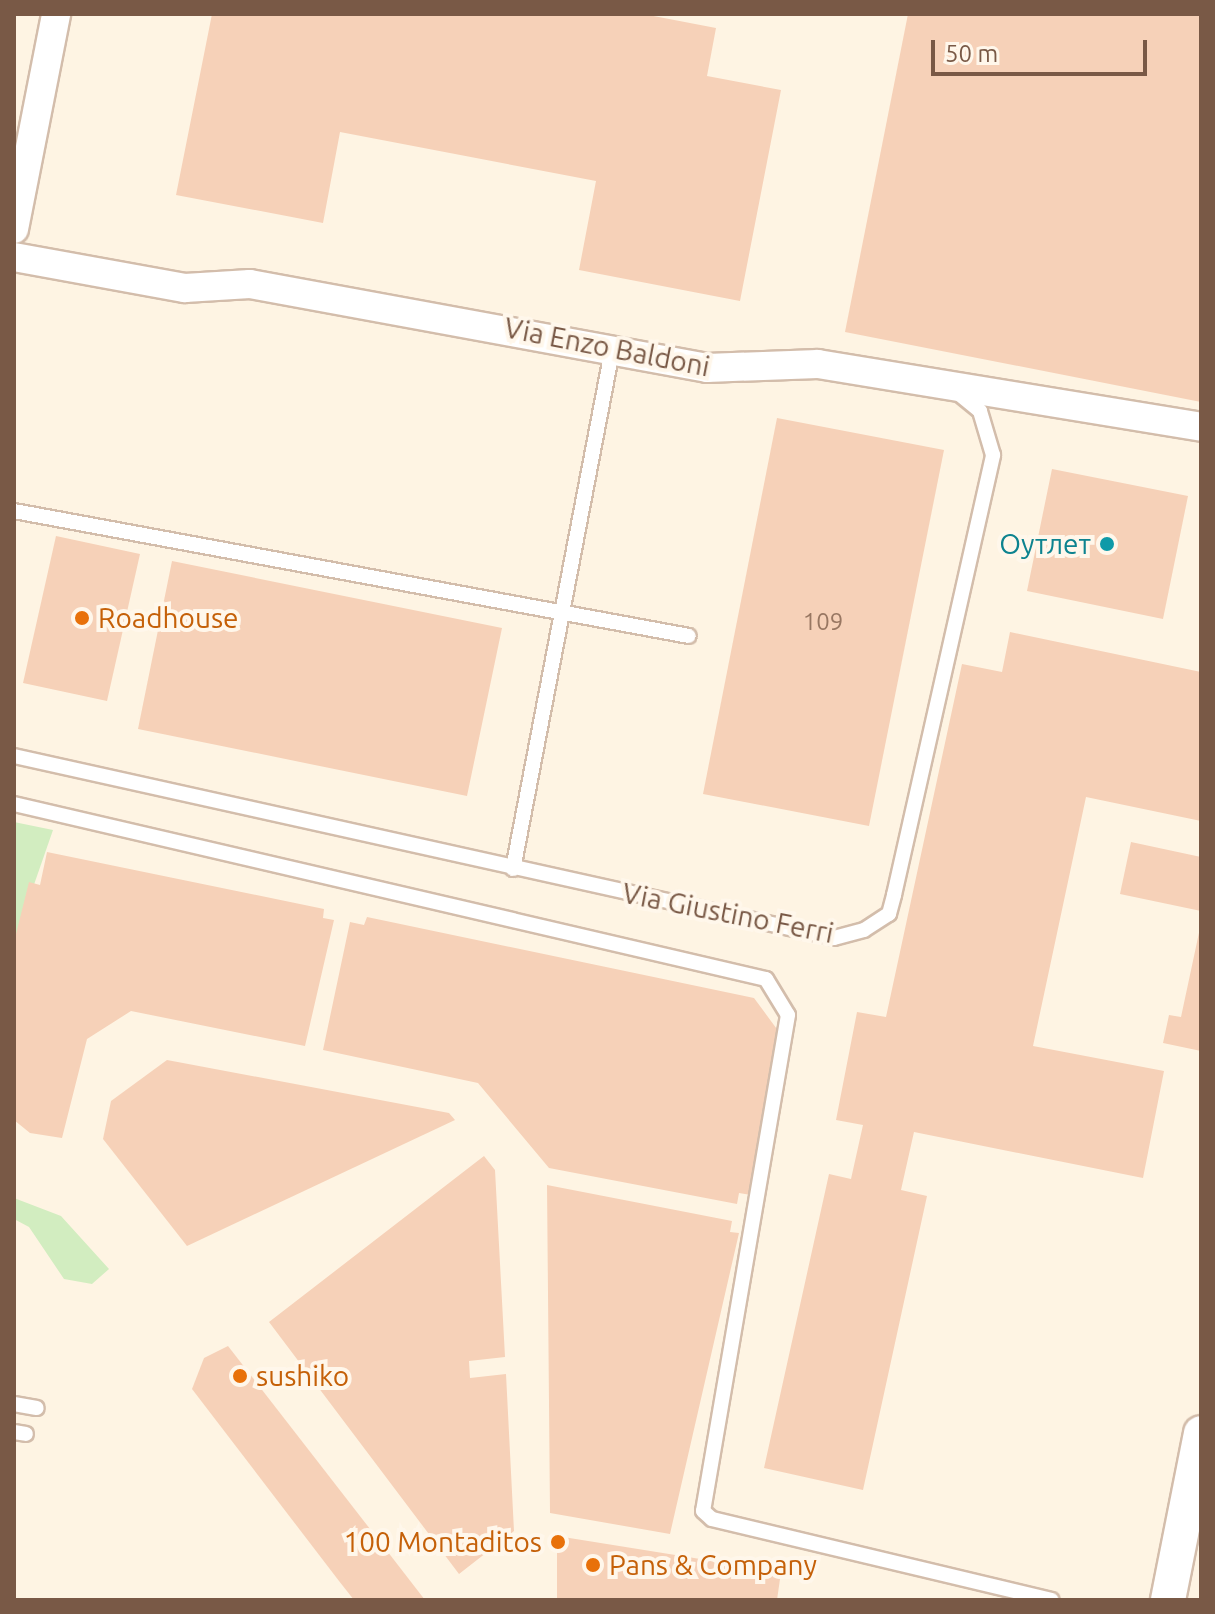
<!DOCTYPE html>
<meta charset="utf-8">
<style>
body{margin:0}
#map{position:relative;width:1215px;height:1614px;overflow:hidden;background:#fef4e3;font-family:Ubuntu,sans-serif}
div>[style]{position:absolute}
.green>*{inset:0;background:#d2edc0}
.building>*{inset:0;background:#f6d1b8}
.roads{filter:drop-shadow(2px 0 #d3bdab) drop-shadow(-2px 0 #d3bdab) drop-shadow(0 2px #d3bdab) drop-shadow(0 -2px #d3bdab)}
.service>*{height:14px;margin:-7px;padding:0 7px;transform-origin:7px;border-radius:7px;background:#fff}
.minor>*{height:28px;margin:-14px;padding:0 14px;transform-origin:14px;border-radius:14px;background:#fff}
.tertiary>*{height:34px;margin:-17px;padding:0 17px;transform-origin:17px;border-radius:17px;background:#fff}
.dots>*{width:22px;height:22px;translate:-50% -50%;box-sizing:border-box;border:4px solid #fff7eb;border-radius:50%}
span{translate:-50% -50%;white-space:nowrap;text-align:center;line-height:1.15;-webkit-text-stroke:8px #fff7eb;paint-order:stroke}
.number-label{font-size:24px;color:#987762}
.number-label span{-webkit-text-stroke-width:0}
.street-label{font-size:28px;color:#795946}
.culture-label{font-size:28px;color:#0d838f}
.right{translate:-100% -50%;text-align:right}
.food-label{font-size:28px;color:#c56008}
.left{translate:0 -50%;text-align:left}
.frame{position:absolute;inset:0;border:16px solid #795946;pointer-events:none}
.scale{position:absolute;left:931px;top:40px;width:216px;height:36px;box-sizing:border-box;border:4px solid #795946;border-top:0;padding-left:10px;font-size:24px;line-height:28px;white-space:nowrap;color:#795946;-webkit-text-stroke:6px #fff7eb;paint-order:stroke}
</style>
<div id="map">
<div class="green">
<i style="clip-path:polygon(14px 822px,53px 830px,14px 942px)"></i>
<i style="clip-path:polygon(14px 1198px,61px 1216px,109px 1269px,92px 1284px,64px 1279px,29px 1227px,14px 1219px)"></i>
</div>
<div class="building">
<i style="clip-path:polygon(212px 14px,643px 14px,716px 28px,707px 76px,781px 90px,740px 301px,579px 270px,596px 181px,340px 132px,323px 223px,176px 195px)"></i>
<i style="clip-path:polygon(908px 14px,1201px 14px,1201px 402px,845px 332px)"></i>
<i style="clip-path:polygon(777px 418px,944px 450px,869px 826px,703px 794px)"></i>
<i style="clip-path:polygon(1052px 469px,1188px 496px,1163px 619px,1027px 591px)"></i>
<i style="clip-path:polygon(56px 536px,140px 554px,107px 701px,23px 683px)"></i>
<i style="clip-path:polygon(172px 561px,502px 628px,467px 796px,138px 729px)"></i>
<i style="clip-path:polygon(1010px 632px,1201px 672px,1201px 821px,1086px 797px,1033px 1046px,1164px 1071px,1143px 1178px,914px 1132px,901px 1190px,927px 1196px,863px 1490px,764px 1468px,829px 1174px,851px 1179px,863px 1125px,836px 1120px,857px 1012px,886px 1017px,962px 664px,1002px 672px)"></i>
<i style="clip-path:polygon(1131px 842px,1201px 857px,1201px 911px,1120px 894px)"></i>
<i style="clip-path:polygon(47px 852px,324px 909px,323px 918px,334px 920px,305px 1046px,131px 1011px,87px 1039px,62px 1138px,30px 1133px,14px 1120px,14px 942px,29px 882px,40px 885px)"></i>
<i style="clip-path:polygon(367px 917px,754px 998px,782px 1036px,751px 1195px,739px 1193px,737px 1204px,549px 1168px,478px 1083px,323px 1050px,350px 922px,364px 925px)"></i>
<i style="clip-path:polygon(1200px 928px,1201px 928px,1201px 1051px,1163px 1043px,1169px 1015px,1181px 1017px)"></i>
<i style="clip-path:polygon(167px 1060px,449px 1113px,455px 1120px,187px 1246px,103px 1139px,111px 1101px)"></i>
<i style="clip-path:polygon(484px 1156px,495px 1170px,505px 1357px,469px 1361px,470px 1378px,506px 1374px,514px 1531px,459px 1574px,269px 1322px)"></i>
<i style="clip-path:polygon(547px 1185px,732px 1221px,730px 1232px,739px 1233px,670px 1534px,550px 1513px)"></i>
<i style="clip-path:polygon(228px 1346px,384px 1547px,425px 1600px,354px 1600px,339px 1581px,192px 1389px,204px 1358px)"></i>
<i style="clip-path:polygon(557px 1536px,781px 1572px,777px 1600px,557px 1600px)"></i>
</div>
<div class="roads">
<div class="service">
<i style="left:14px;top:511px;width:686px;rotate:10.49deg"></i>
<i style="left:14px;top:756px;width:840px;rotate:12.51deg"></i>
<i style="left:834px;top:938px;width:31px;rotate:-15deg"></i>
<i style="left:864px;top:930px;width:30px;rotate:-33deg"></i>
<i style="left:889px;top:914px;width:20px;rotate:-75deg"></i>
<i style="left:894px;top:895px;width:451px;rotate:-77.3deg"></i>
<i style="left:993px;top:455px;width:46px;rotate:-106.5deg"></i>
<i style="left:980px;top:411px;width:28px;rotate:-141deg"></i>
<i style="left:14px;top:804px;width:772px;rotate:13.1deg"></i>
<i style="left:766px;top:979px;width:42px;rotate:58.6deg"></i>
<i style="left:788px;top:1015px;width:503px;rotate:99.72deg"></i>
<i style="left:703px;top:1511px;width:12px;rotate:42deg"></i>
<i style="left:712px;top:1519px;width:349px;rotate:13.4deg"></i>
<i style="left:513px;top:869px;width:527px;rotate:-79.18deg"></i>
<i style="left:14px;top:1404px;width:23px;rotate:10deg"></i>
<i style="left:14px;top:1432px;width:12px;rotate:9deg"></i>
</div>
<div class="minor">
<i style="left:14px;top:229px;width:219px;rotate:-78.9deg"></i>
<i style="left:14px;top:257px;width:174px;rotate:10.3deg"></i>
<i style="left:185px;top:288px;width:65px;rotate:-3.5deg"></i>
<i style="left:250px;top:284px;width:465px;rotate:10.4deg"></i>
<i style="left:707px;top:368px;width:111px;rotate:-2.1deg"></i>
<i style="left:818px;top:364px;width:388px;rotate:9.3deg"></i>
</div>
<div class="tertiary">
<i style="left:1168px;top:1600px;width:170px;rotate:-78.8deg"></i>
</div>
</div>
<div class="dots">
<i style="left:1107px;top:544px;background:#0f9aa8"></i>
<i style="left:82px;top:618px;background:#e8710a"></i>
<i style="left:240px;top:1376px;background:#e8710a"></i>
<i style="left:558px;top:1542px;background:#e8710a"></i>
<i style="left:593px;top:1565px;background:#e8710a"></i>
</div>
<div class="number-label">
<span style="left:823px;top:622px">109</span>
</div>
<div class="street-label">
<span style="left:607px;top:347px;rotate:11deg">Via Enzo Baldoni</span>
<span style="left:728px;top:913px;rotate:11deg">Via Giustino Ferri</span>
</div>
<div class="culture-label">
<span class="right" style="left:1091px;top:544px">Оутлет</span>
</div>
<div class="food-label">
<span class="left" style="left:98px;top:618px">Roadhouse</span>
<span class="left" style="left:256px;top:1376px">sushiko</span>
<span class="right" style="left:542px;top:1542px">100 Montaditos</span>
<span class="left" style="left:609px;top:1565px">Pans &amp; Company</span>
</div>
<div class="frame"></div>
<div class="scale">50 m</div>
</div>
